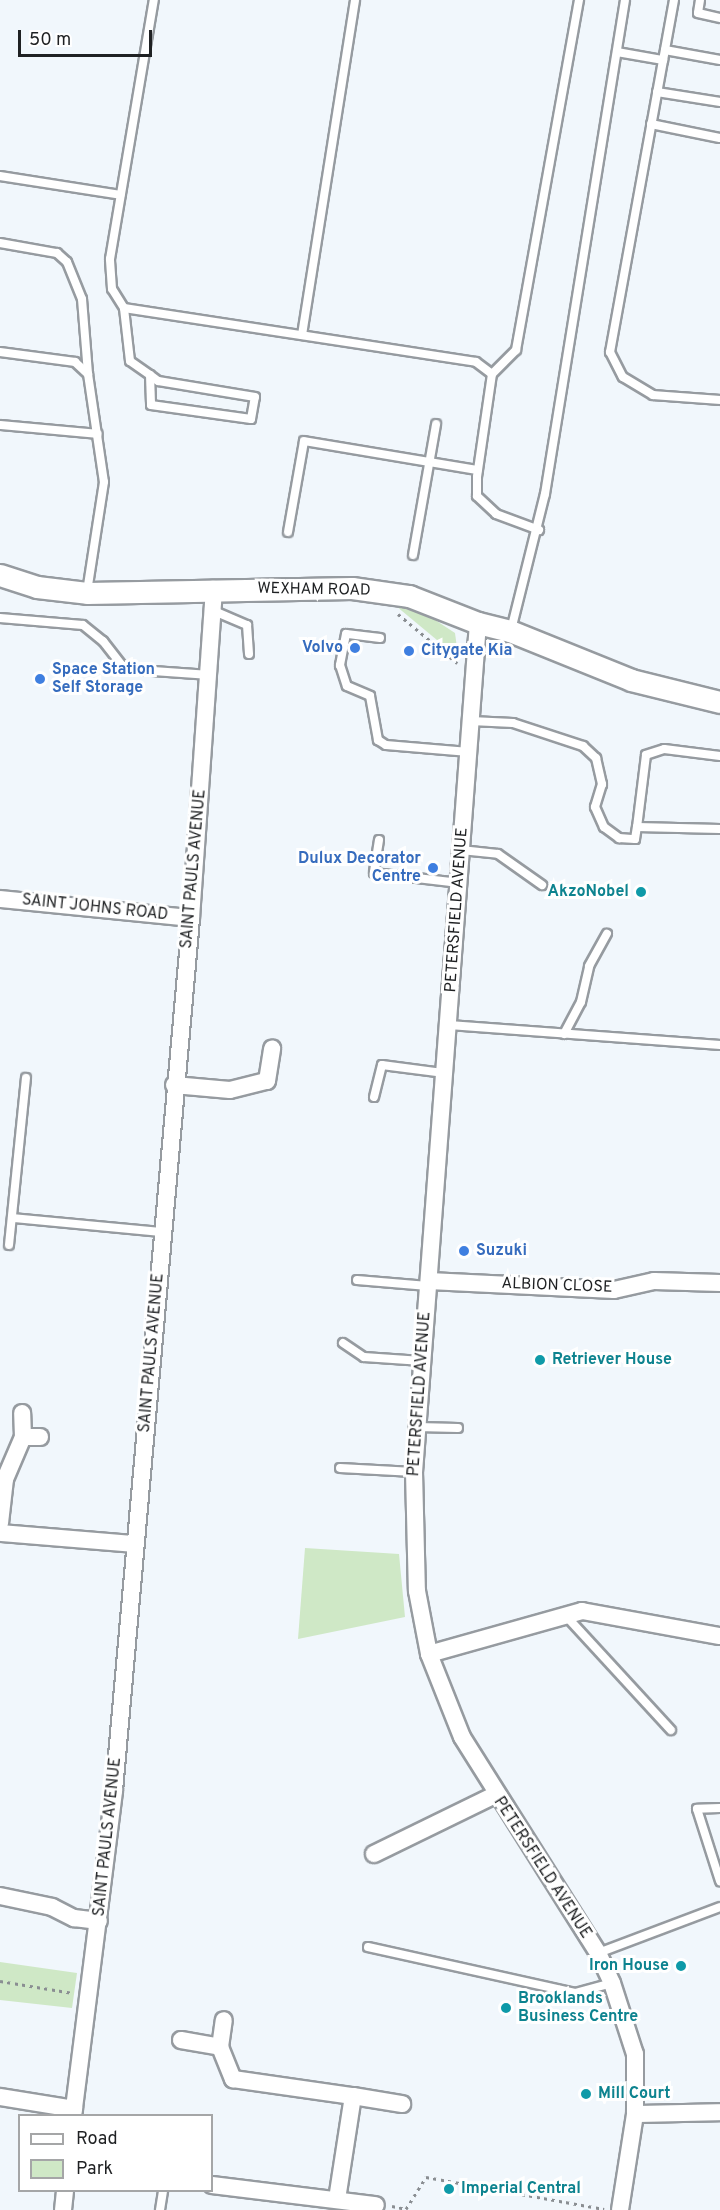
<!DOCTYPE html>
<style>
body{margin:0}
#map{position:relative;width:720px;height:2210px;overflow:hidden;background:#f1f7fc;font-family:Overpass,sans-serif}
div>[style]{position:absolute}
.green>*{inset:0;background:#cfe8c6}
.path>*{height:3px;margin-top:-1.5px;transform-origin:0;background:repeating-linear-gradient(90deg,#8a8e92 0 3px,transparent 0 7.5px)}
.roads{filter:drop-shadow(2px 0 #969ba0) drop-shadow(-2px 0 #969ba0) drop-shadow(0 2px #969ba0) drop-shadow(0 -2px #969ba0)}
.service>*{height:8px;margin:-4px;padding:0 4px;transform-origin:4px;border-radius:4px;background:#fff}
.minor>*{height:16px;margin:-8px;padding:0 8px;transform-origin:8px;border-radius:8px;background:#fff}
.tertiary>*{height:21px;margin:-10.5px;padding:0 10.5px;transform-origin:10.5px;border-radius:10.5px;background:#fff}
.dots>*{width:16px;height:16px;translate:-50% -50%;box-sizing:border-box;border:3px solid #fff;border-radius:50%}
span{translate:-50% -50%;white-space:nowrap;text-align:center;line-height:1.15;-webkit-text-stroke:6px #fff;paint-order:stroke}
.street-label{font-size:16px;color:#1f2123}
.shop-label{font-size:16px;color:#366cbe;font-weight:700}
.right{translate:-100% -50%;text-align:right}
.left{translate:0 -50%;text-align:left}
.culture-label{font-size:16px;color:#0d838f;font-weight:700}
.legend{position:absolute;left:18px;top:2114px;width:195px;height:78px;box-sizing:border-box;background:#fff;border:2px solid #a5a6a7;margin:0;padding:8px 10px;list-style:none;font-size:18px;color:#1f2123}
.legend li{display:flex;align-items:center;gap:12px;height:30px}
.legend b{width:30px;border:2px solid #a5a6a7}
.scale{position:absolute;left:18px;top:30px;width:134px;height:27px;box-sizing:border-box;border:3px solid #1f2123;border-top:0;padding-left:8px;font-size:18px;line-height:21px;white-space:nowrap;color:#1f2123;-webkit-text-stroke:4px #fff;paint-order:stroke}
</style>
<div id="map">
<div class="green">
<i style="clip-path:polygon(396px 606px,429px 616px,455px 633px,457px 648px,449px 650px)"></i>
<i style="clip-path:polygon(305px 1548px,399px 1554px,405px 1617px,298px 1639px)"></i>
<i style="clip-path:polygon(0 1962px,77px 1973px,72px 2008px,0 2000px)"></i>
</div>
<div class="path">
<i style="left:398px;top:614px;width:77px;rotate:39.7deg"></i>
<i style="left:0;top:1981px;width:74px;rotate:9.3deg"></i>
<i style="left:392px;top:2206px;width:14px;rotate:12deg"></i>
<i style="left:406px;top:2209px;width:38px;rotate:-58deg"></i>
<i style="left:426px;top:2177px;width:181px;rotate:10.2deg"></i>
</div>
<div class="roads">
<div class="service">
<i style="left:674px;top:0;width:358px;rotate:100.3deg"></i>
<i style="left:610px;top:352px;width:28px;rotate:63deg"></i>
<i style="left:623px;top:377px;width:35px;rotate:31deg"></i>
<i style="left:653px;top:395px;width:67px;rotate:4.3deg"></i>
<i style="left:700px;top:0;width:13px;rotate:99deg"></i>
<i style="left:698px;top:13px;width:23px;rotate:13deg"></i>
<i style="left:665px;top:50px;width:56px;rotate:10.3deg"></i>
<i style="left:617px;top:52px;width:47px;rotate:9.9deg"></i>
<i style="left:657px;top:92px;width:64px;rotate:9deg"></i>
<i style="left:651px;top:124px;width:70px;rotate:11.5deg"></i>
<i style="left:0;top:176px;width:122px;rotate:8.9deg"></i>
<i style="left:0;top:243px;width:58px;rotate:10deg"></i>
<i style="left:57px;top:253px;width:13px;rotate:42deg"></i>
<i style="left:67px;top:262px;width:40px;rotate:68deg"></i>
<i style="left:82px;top:299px;width:75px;rotate:85.4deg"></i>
<i style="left:124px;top:308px;width:22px;rotate:-122deg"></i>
<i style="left:112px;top:289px;width:30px;rotate:-94deg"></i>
<i style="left:110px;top:259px;width:263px;rotate:-80.4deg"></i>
<i style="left:302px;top:335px;width:339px;rotate:-81deg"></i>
<i style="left:0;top:352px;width:76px;rotate:7.6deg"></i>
<i style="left:75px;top:362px;width:18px;rotate:43deg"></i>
<i style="left:88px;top:374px;width:109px;rotate:81.6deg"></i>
<i style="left:104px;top:482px;width:111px;rotate:98.8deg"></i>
<i style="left:492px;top:374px;width:34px;rotate:-45deg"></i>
<i style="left:516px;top:350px;width:356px;rotate:-79.8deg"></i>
<i style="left:150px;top:375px;width:30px;rotate:88deg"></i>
<i style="left:151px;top:405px;width:101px;rotate:8deg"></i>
<i style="left:251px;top:419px;width:22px;rotate:-80deg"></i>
<i style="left:255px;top:397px;width:98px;rotate:-170.6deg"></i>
<i style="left:158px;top:381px;width:10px;rotate:-143deg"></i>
<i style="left:150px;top:375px;width:24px;rotate:-145deg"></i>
<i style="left:130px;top:361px;width:53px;rotate:-96.5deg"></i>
<i style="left:124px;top:308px;width:356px;rotate:8.7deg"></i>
<i style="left:476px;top:362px;width:20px;rotate:37deg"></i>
<i style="left:492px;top:374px;width:104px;rotate:98.3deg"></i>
<i style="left:477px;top:477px;width:19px;rotate:90deg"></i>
<i style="left:477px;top:496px;width:26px;rotate:43deg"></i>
<i style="left:496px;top:514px;width:46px;rotate:20.4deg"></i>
<i style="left:0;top:425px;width:98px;rotate:5.2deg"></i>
<i style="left:288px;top:532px;width:92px;rotate:-80deg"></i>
<i style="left:304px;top:441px;width:176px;rotate:9.5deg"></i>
<i style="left:413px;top:555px;width:133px;rotate:-80deg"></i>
<i style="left:214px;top:611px;width:36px;rotate:23deg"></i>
<i style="left:247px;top:625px;width:29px;rotate:86deg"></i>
<i style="left:0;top:618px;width:83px;rotate:4.8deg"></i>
<i style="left:83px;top:625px;width:26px;rotate:39deg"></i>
<i style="left:103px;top:641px;width:36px;rotate:52deg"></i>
<i style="left:125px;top:669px;width:85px;rotate:4deg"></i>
<i style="left:511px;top:630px;width:140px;rotate:-76deg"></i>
<i style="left:545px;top:494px;width:500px;rotate:-80.8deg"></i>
<i style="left:380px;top:638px;width:34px;rotate:-173deg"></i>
<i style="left:346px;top:634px;width:32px;rotate:101deg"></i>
<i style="left:340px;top:665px;width:22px;rotate:72deg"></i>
<i style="left:347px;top:686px;width:25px;rotate:23deg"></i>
<i style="left:370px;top:696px;width:45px;rotate:79.7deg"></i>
<i style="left:378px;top:740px;width:9px;rotate:32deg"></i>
<i style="left:386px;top:745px;width:83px;rotate:4.8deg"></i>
<i style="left:471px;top:721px;width:42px;rotate:2.7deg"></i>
<i style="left:513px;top:723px;width:74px;rotate:18.2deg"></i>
<i style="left:583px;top:746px;width:18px;rotate:43deg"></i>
<i style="left:596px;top:758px;width:27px;rotate:77deg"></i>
<i style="left:602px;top:784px;width:24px;rotate:107deg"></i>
<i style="left:595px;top:807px;width:22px;rotate:66deg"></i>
<i style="left:604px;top:827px;width:19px;rotate:36deg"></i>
<i style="left:619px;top:838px;width:16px;rotate:4deg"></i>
<i style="left:635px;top:839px;width:12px;rotate:-81deg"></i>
<i style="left:720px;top:756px;width:56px;rotate:-172.9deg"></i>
<i style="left:664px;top:749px;width:19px;rotate:162deg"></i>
<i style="left:646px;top:755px;width:73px;rotate:97.1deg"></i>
<i style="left:637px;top:827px;width:83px;rotate:1.4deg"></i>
<i style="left:379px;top:840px;width:33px;rotate:99deg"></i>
<i style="left:374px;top:873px;width:86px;rotate:6.7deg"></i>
<i style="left:461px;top:850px;width:37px;rotate:6deg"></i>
<i style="left:498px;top:854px;width:54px;rotate:35.2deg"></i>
<i style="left:449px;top:1025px;width:272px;rotate:4.2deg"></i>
<i style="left:564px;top:1034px;width:36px;rotate:-62deg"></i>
<i style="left:581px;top:1002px;width:37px;rotate:-77deg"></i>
<i style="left:589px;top:966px;width:37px;rotate:-61deg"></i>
<i style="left:374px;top:1097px;width:33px;rotate:-76deg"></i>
<i style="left:382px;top:1065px;width:63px;rotate:7.4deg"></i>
<i style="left:13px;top:1218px;width:150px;rotate:5.4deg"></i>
<i style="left:9px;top:1245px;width:168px;rotate:-84.2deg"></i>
<i style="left:357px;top:1280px;width:71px;rotate:4.8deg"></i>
<i style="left:343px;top:1343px;width:25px;rotate:34deg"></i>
<i style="left:364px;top:1357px;width:58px;rotate:3.9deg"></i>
<i style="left:417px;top:1427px;width:41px;rotate:1.4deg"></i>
<i style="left:340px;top:1468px;width:74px;rotate:3.1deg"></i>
<i style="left:566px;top:1616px;width:155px;rotate:47.4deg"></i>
<i style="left:720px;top:1808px;width:23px;rotate:178deg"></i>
<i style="left:697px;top:1809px;width:76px;rotate:72.3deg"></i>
<i style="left:368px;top:1947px;width:212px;rotate:12.5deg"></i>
<i style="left:575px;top:1993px;width:38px;rotate:-15deg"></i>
<i style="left:598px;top:1953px;width:130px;rotate:-20.7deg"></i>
<i style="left:160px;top:2210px;width:20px;rotate:-81deg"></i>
</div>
<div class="minor">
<i style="left:478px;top:623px;width:851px;rotate:94.31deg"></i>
<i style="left:414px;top:1472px;width:119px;rotate:88.6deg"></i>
<i style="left:417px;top:1591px;width:64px;rotate:79.2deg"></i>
<i style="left:429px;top:1654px;width:89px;rotate:68.3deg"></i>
<i style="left:462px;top:1737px;width:255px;rotate:57.8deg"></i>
<i style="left:598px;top:1953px;width:33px;rotate:65deg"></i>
<i style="left:612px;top:1983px;width:75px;rotate:72.1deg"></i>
<i style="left:635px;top:2054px;width:60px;rotate:90deg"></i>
<i style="left:0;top:899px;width:192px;rotate:5.7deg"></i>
<i style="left:174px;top:1085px;width:56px;rotate:5.1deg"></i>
<i style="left:230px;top:1090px;width:38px;rotate:-14deg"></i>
<i style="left:267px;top:1081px;width:33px;rotate:-81deg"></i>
<i style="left:429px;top:1281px;width:185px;rotate:2.8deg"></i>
<i style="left:614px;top:1290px;width:41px;rotate:-12.7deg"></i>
<i style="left:654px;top:1281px;width:66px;rotate:1.7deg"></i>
<i style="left:23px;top:1437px;width:17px"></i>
<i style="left:0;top:1523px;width:44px;rotate:-83.5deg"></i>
<i style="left:5px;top:1479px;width:46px;rotate:-66.8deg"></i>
<i style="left:23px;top:1437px;width:24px;rotate:-92deg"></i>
<i style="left:0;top:1533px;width:134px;rotate:4.7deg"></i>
<i style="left:429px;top:1654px;width:159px;rotate:-15.7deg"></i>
<i style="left:582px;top:1611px;width:140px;rotate:10.3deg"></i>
<i style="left:374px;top:1854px;width:135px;rotate:-26deg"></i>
<i style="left:0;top:1896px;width:53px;rotate:11.9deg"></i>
<i style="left:52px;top:1907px;width:25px;rotate:27deg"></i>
<i style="left:74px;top:1918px;width:25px;rotate:7deg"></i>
<i style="left:181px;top:2040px;width:40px;rotate:10deg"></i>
<i style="left:220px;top:2047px;width:35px;rotate:68deg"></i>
<i style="left:233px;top:2079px;width:121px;rotate:8.1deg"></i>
<i style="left:353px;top:2096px;width:104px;rotate:98.8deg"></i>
<i style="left:220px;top:2047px;width:27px;rotate:-82deg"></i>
<i style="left:353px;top:2096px;width:50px;rotate:9.3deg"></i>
<i style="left:0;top:2097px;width:75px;rotate:9.2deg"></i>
<i style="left:73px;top:2116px;width:329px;rotate:-82.8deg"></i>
<i style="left:114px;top:1790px;width:875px;rotate:-84.95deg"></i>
<i style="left:191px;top:918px;width:330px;rotate:-86deg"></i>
<i style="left:212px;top:2185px;width:165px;rotate:7deg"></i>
<i style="left:63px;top:2210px;width:20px;rotate:-84deg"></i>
<i style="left:620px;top:2210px;width:97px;rotate:-81.1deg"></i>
<i style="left:635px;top:2114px;width:85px;rotate:-1.3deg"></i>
</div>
<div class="tertiary">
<i style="left:0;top:575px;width:39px;rotate:18deg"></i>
<i style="left:37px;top:587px;width:50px;rotate:6.8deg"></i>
<i style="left:87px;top:593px;width:265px;rotate:-1.1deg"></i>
<i style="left:352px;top:588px;width:58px;rotate:8deg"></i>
<i style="left:409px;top:596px;width:74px;rotate:21.4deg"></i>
<i style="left:478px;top:623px;width:33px;rotate:14deg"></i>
<i style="left:510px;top:631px;width:131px;rotate:22deg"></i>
<i style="left:631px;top:680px;width:92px;rotate:13.9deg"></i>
</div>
</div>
<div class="dots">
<i style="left:355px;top:648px;background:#3f7fe0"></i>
<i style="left:409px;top:651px;background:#3f7fe0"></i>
<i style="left:40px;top:679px;background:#3f7fe0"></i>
<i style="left:433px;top:868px;background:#3f7fe0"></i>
<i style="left:641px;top:892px;background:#0f9aa8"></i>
<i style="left:464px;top:1251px;background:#3f7fe0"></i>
<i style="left:540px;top:1360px;background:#0f9aa8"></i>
<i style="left:681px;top:1966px;background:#0f9aa8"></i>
<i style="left:506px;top:2008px;background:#0f9aa8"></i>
<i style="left:586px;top:2094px;background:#0f9aa8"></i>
<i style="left:449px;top:2189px;background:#0f9aa8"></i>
</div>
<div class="street-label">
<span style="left:314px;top:590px;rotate:1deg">WEXHAM ROAD</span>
<span style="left:194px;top:869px;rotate:-85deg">SAINT PAULS AVENUE</span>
<span style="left:95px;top:908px;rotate:6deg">SAINT JOHNS ROAD</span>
<span style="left:457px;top:910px;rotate:-86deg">PETERSFIELD AVENUE</span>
<span style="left:557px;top:1286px;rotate:2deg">ALBION CLOSE</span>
<span style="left:152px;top:1353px;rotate:-85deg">SAINT PAULS AVENUE</span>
<span style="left:420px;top:1394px;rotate:-86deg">PETERSFIELD AVENUE</span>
<span style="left:108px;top:1837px;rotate:-84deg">SAINT PAULS AVENUE</span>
<span style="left:542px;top:1868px;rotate:57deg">PETERSFIELD AVENUE</span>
</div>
<div class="shop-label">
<span class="right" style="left:343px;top:648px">Volvo</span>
<span class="left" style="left:421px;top:651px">Citygate Kia</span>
<span class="left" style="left:52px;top:679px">Space Station<br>Self Storage</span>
<span class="right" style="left:421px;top:868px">Dulux Decorator<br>Centre</span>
<span class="left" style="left:476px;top:1251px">Suzuki</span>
</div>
<div class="culture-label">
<span class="right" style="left:629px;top:892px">AkzoNobel</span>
<span class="left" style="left:552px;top:1360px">Retriever House</span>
<span class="right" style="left:669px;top:1966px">Iron House</span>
<span class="left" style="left:518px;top:2008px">Brooklands<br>Business Centre</span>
<span class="left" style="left:598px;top:2094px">Mill Court</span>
<span class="left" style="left:461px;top:2189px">Imperial Central</span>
</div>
<ul class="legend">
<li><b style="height:8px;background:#fff"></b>Road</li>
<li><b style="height:16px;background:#cfe8c6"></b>Park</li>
</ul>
<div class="scale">50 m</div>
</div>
